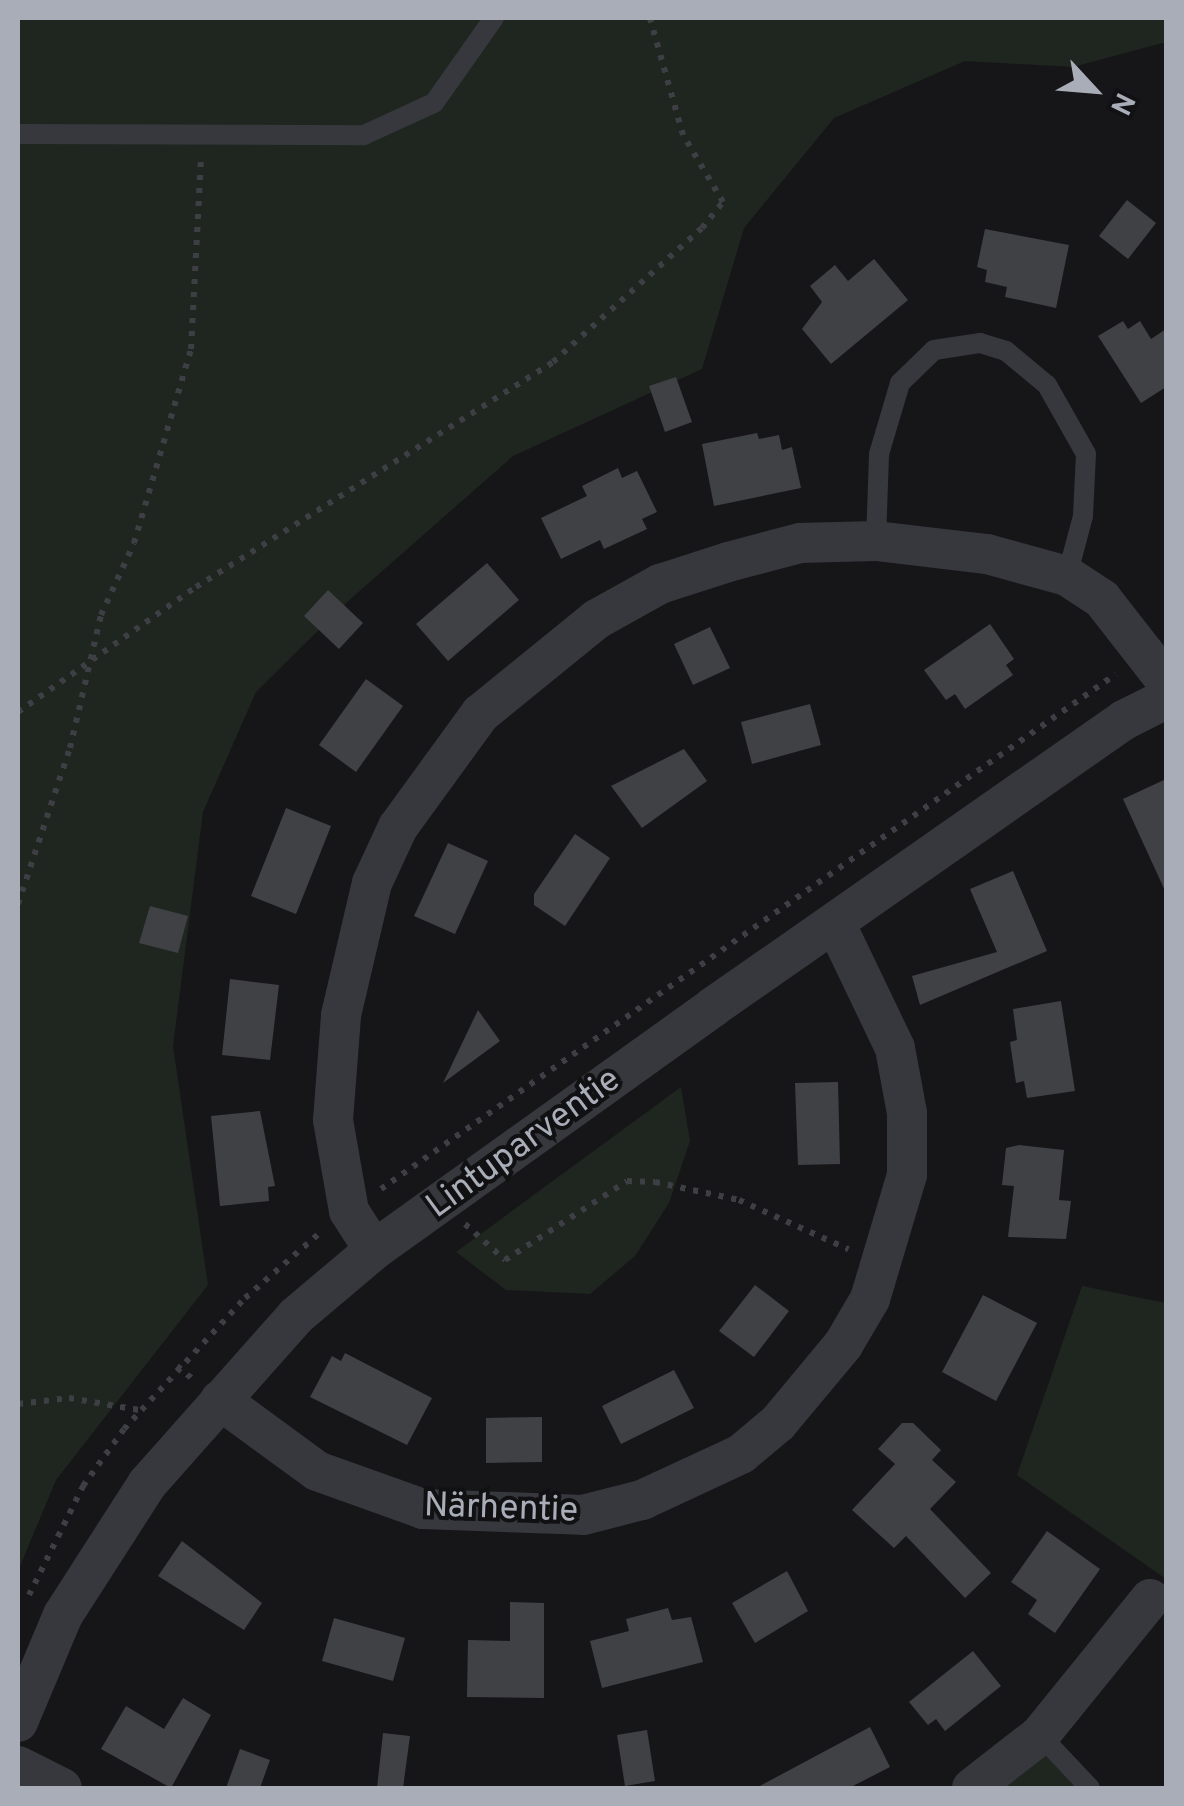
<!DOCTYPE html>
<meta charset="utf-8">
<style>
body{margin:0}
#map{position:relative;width:1184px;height:1806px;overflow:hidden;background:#161618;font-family:Overpass,sans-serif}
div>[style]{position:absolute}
.green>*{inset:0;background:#1e261f}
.building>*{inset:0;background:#404145}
.path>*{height:6px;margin-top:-3px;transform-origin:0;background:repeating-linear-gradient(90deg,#3d3f44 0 5px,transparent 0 13px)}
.lane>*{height:20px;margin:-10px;padding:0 10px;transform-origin:10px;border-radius:10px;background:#37383d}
.street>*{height:40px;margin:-20px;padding:0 20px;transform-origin:20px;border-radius:20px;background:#37383d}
span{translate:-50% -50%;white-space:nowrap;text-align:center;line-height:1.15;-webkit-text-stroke:8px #111113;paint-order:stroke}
.street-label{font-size:35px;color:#a8adb8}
.frame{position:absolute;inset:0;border:20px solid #a8adb8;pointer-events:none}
.north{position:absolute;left:1044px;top:40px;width:100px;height:100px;-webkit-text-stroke:8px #111113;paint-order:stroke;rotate:116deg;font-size:28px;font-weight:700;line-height:40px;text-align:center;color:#a8adb8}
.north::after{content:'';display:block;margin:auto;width:35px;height:45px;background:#a8adb8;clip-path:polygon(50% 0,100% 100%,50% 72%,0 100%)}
</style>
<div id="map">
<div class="green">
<i style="clip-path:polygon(18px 18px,1166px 18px,1166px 42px,1073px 67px,965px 61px,834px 118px,744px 228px,702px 369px,513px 456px,346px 603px,256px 692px,203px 812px,173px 1046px,208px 1285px,56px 1480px,18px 1571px)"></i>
<i style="clip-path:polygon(681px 1087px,690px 1141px,669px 1203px,635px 1256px,590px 1294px,506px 1290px,456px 1252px)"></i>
<i style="clip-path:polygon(1082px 1286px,1166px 1303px,1166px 1579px,1017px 1475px)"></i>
<i style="clip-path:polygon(1043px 1746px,1083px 1788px,991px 1788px)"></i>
</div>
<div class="building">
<i style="clip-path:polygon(1127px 200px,1156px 223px,1128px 259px,1099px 236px)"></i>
<i style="clip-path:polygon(985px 229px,1069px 245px,1056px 308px,1005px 297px,1007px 287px,985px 282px,987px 270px,977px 267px)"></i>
<i style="clip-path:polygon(874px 259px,908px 300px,831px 364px,802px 329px,822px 302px,810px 286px,835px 265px,848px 281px)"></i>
<i style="clip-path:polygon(1123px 321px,1128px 329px,1140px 321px,1151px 339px,1166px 329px,1166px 387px,1141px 403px,1098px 336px)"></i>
<i style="clip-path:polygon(676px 377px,692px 422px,665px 432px,649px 386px)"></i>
<i style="clip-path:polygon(757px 433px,759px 439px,779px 435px,782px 450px,792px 447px,801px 488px,714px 506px,702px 444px)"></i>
<i style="clip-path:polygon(618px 468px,622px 478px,637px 471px,657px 512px,642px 519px,647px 529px,604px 549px,600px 540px,561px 559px,541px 518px,587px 496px,582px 486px)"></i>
<i style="clip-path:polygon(487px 563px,519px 600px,448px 661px,416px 624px)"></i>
<i style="clip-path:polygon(328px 590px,363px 623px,339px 649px,304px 616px)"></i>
<i style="clip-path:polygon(990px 624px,1014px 659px,1006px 665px,1013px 675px,965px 709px,955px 694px,946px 700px,924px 670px)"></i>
<i style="clip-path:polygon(710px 627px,730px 668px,693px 685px,674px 644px)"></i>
<i style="clip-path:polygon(366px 679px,403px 706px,356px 772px,319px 745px)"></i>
<i style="clip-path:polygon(810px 704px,821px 745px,752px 764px,741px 722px)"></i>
<i style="clip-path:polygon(684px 749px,707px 781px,642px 828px,611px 786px)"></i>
<i style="clip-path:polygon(1166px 779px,1166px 893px,1123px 799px)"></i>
<i style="clip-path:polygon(286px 808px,331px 826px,296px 914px,251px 896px)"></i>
<i style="clip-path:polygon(575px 834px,610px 858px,565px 926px,534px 905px,534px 894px)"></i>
<i style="clip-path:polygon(448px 843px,488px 861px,455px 934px,414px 916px)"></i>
<i style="clip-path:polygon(1013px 871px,1047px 951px,920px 1005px,912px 976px,997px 952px,970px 889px)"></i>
<i style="clip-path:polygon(150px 906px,188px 916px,178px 953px,139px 943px)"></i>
<i style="clip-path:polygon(230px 979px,279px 985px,270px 1060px,222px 1055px)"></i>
<i style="clip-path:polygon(1061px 1001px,1075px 1091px,1027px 1098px,1024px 1081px,1016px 1083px,1010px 1042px,1017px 1040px,1013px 1009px)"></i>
<i style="clip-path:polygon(478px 1010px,500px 1041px,443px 1083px)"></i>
<i style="clip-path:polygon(838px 1082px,840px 1164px,798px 1165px,795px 1083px)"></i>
<i style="clip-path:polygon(260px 1111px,275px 1186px,268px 1187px,269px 1201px,220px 1206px,211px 1116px)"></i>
<i style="clip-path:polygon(1019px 1145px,1064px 1150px,1059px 1200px,1071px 1201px,1066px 1239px,1008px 1237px,1014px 1186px,1002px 1185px,1006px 1148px)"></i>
<i style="clip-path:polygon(755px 1285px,789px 1311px,754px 1357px,719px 1331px)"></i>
<i style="clip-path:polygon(983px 1295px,1037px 1323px,996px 1401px,942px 1372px)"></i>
<i style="clip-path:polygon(345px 1353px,432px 1398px,407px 1445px,310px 1397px,332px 1356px,341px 1361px)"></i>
<i style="clip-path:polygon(674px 1370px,694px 1408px,621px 1444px,602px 1406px)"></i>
<i style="clip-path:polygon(542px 1417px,542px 1462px,486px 1463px,486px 1418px)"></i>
<i style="clip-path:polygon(902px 1423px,913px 1423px,941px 1450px,932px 1460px,956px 1482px,930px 1509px,991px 1573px,965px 1598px,906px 1536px,894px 1548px,852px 1510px,895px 1464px,878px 1449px)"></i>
<i style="clip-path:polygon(1047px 1531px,1100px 1569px,1055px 1633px,1028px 1614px,1037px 1600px,1011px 1582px)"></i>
<i style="clip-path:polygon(182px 1541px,262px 1603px,244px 1630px,158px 1576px)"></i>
<i style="clip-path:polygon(787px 1571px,808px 1611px,755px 1643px,732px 1603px)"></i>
<i style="clip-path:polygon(510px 1602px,544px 1603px,544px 1698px,467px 1697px,468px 1640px,510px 1641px)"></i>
<i style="clip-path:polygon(668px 1608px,672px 1620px,691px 1617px,703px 1662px,602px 1688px,590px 1641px,629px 1631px,626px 1619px)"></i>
<i style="clip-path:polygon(334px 1618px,405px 1638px,393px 1681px,322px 1661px)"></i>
<i style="clip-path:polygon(973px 1651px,1001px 1686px,945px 1731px,936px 1719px,928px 1725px,909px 1702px)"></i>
<i style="clip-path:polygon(183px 1698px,211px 1715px,171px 1788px,101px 1749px,126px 1706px,164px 1729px)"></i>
<i style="clip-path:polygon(870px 1727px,890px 1767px,849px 1788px,756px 1788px)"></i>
<i style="clip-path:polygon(647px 1730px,655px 1781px,625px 1786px,617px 1735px)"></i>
<i style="clip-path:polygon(383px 1733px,410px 1736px,403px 1788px,377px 1788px)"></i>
<i style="clip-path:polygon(240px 1749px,270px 1760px,260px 1788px,226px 1788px)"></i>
</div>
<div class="path">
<i style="left:18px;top:712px;width:218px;rotate:-35.1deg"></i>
<i style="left:196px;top:587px;width:422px;rotate:-32.2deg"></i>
<i style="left:553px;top:362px;width:200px;rotate:-42deg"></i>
<i style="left:702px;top:228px;width:33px;rotate:-51deg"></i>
<i style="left:723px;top:202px;width:78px;rotate:-120.8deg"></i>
<i style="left:683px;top:135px;width:122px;rotate:-105.8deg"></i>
<i style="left:18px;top:904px;width:164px;rotate:-71.6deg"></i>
<i style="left:70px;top:748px;width:137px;rotate:-76.9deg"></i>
<i style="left:101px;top:615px;width:79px;rotate:-65.4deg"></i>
<i style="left:134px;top:543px;width:202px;rotate:-73.6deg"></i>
<i style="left:191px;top:349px;width:189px;rotate:-87deg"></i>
<i style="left:381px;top:1189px;width:897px;rotate:-35.02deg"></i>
<i style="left:465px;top:1224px;width:54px;rotate:42deg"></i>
<i style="left:505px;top:1260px;width:145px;rotate:-32.9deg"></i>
<i style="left:627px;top:1181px;width:28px;rotate:2deg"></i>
<i style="left:655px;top:1182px;width:86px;rotate:12.1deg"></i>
<i style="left:739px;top:1200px;width:120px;rotate:24.2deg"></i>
<i style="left:177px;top:1366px;width:23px;rotate:40deg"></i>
<i style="left:18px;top:1404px;width:51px;rotate:-6.7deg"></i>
<i style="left:69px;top:1398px;width:71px;rotate:9.7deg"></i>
<i style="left:29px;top:1595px;width:122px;rotate:-63.6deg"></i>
<i style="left:83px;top:1486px;width:70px;rotate:-54.3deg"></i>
<i style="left:124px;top:1429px;width:178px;rotate:-47.3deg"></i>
<i style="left:245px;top:1298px;width:102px;rotate:-41deg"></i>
</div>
<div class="lane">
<i style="left:18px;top:134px;width:346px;rotate:0.2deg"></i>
<i style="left:364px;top:135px;width:77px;rotate:-24.6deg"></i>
<i style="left:434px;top:103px;width:104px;rotate:-54.8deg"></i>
<i style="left:876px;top:541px;width:87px;rotate:-88deg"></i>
<i style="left:879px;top:454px;width:74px;rotate:-73.5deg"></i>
<i style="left:900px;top:383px;width:47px;rotate:-44.1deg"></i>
<i style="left:934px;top:350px;width:47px;rotate:-8.7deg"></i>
<i style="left:980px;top:343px;width:27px;rotate:17deg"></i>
<i style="left:1006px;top:351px;width:53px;rotate:39.7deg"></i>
<i style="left:1047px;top:385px;width:79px;rotate:60.5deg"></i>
<i style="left:1086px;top:454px;width:62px;rotate:92.8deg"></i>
<i style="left:1083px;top:516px;width:62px;rotate:104.9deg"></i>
<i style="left:1040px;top:1735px;width:73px;rotate:46.7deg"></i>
</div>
<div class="street">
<i style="left:374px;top:1250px;width:46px;rotate:-122.7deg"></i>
<i style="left:349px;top:1211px;width:92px;rotate:-100deg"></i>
<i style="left:333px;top:1120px;width:105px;rotate:-85.6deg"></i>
<i style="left:341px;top:1015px;width:136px;rotate:-76.8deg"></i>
<i style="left:372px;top:883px;width:62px;rotate:-65.1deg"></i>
<i style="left:398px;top:827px;width:140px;rotate:-54deg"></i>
<i style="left:480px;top:714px;width:151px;rotate:-39.1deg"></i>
<i style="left:597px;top:619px;width:72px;rotate:-29.1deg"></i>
<i style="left:660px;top:584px;width:71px;rotate:-17.9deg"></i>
<i style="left:728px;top:562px;width:74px;rotate:-14.8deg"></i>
<i style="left:800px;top:543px;width:76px;rotate:-1.5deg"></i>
<i style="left:876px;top:541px;width:112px;rotate:6.7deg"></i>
<i style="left:987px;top:554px;width:83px;rotate:15.4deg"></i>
<i style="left:1067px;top:576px;width:42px;rotate:33.3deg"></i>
<i style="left:1102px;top:599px;width:104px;rotate:52deg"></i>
<i style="left:220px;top:1400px;width:120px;rotate:36.2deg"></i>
<i style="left:317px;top:1471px;width:113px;rotate:19.7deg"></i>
<i style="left:423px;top:1509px;width:160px;rotate:2.1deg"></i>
<i style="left:583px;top:1515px;width:61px;rotate:-14.3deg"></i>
<i style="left:642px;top:1500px;width:109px;rotate:-24.9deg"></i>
<i style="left:741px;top:1454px;width:48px;rotate:-40deg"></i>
<i style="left:778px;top:1423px;width:102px;rotate:-50.2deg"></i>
<i style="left:843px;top:1345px;width:53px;rotate:-59.6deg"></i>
<i style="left:870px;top:1299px;width:129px;rotate:-73.4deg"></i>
<i style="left:907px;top:1175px;width:62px;rotate:-90deg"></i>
<i style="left:907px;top:1113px;width:66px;rotate:-100.5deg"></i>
<i style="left:895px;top:1048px;width:136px;rotate:-115.6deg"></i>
<i style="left:18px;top:1722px;width:116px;rotate:-67.2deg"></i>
<i style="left:63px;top:1615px;width:156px;rotate:-57.3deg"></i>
<i style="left:147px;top:1484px;width:225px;rotate:-48.4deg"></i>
<i style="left:296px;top:1316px;width:102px;rotate:-40.2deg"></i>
<i style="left:374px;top:1250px;width:417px;rotate:-35.6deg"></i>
<i style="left:713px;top:1007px;width:501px;rotate:-34.93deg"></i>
<i style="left:1124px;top:720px;width:47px;rotate:-26.6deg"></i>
<i style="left:18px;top:1766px;width:49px;rotate:26.6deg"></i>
<i style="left:972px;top:1788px;width:86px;rotate:-37.9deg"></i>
<i style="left:1040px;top:1735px;width:175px;rotate:-51deg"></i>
</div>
<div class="street-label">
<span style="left:524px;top:1144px;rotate:-36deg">Lintuparventie</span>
<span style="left:501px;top:1509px;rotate:2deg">Närhentie</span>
</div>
<div class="frame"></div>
<div class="north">N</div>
</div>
